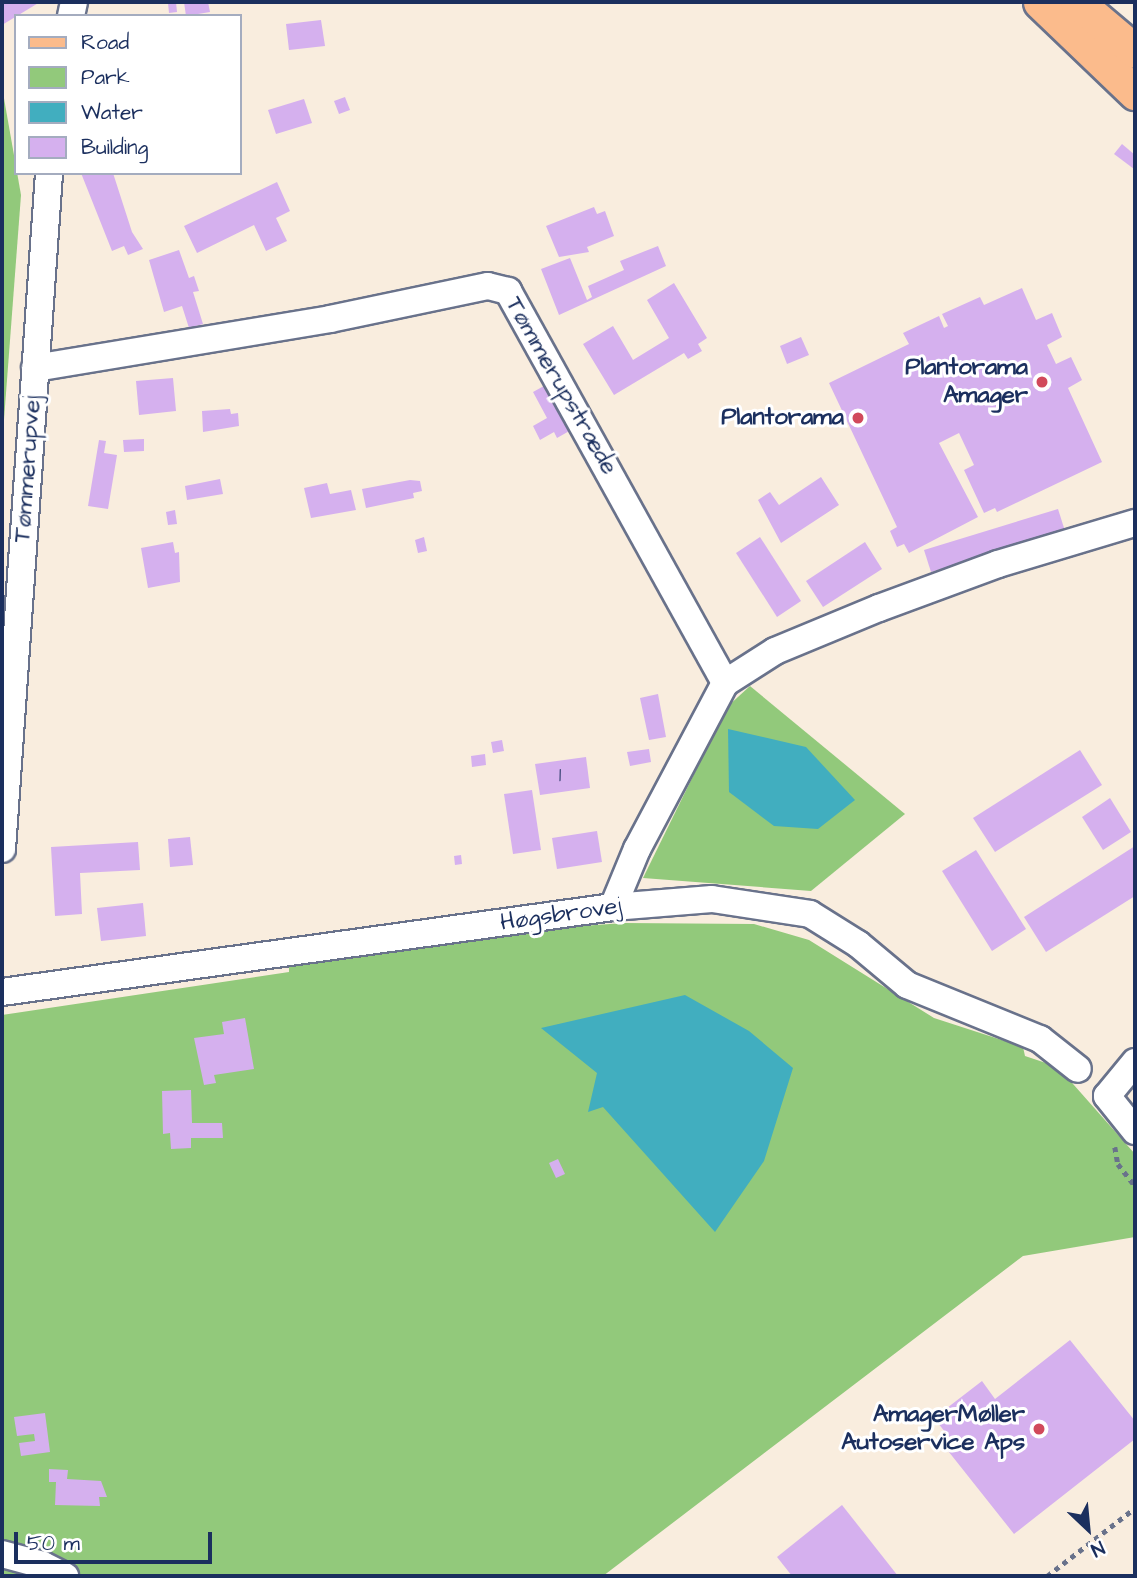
<!DOCTYPE html>
<meta charset="utf-8">
<style>
body{margin:0}
#map{position:relative;width:1137px;height:1578px;overflow:hidden;background:#f9edde;font-family:"Architects Daughter",sans-serif}
div>[style]{position:absolute}
.green>*{inset:0;background:#92c97b}
.water>*{inset:0;background:#41aebf}
.building>*{inset:0;background:#d5b0ee}
.path>*{height:4.5px;margin-top:-2.25px;transform-origin:0;background:repeating-linear-gradient(90deg,#69728b 0 5px,transparent 0 10px)}
.roads{filter:drop-shadow(2px 0 #69728b) drop-shadow(-2px 0 #69728b) drop-shadow(0 2px #69728b) drop-shadow(0 -2px #69728b)}
.minor>*{height:26px;margin:-13px;padding:0 13px;transform-origin:13px;border-radius:13px;background:#fff}
.major>*{height:33px;margin:-16.5px;padding:0 16.5px;transform-origin:16.5px;border-radius:16.5px;background:#fbbb8c}
.dots>*{width:19px;height:19px;translate:-50% -50%;box-sizing:border-box;border:4px solid #fff;border-radius:50%}
span{translate:-50% -50%;white-space:nowrap;text-align:center;line-height:1.15;-webkit-text-stroke:6px #fff;paint-order:stroke}
.number-label{font-size:21px;color:#4a4f82}
.number-label span{-webkit-text-stroke-width:0}
.poi-label{font-size:24px;color:#1b2f5e;font-weight:700}
.right{translate:-100% -50%;text-align:right}
.street-label{font-size:24px;color:#1b2f5e}
.frame{position:absolute;inset:0;border:4px solid #1b2f5e;pointer-events:none}
.legend{position:absolute;left:14px;top:14px;width:228px;height:161px;box-sizing:border-box;background:#fff;border:2px solid #a4acbf;margin:0;padding:9px 12px;list-style:none;font-size:21px;color:#1b2f5e}
.legend li{display:flex;align-items:center;gap:14px;height:35px}
.legend b{width:35px;border:2px solid #a4acbf}
.north{position:absolute;left:1053px;top:1494px;width:70px;height:70px;-webkit-text-stroke:5px #fff;paint-order:stroke;rotate:154deg;font-size:19px;font-weight:700;line-height:28px;text-align:center;color:#1b2f5e}
.north::after{content:'';display:block;margin:auto;width:24px;height:32px;background:#1b2f5e;clip-path:polygon(50% 0,100% 100%,50% 72%,0 100%)}
.scale{position:absolute;left:14px;top:1532px;width:198px;height:32px;box-sizing:border-box;border:4px solid #1b2f5e;border-top:0;padding-left:9px;font-size:21px;line-height:24px;white-space:nowrap;color:#1b2f5e;-webkit-text-stroke:5px #fff;paint-order:stroke}
</style>
<div id="map">
<div class="green">
<i style="clip-path:polygon(2px 87px,21px 195px,2px 446px)"></i>
<i style="clip-path:polygon(750px 686px,905px 814px,811px 891px,643px 878px,727px 707px)"></i>
<i style="clip-path:polygon(624px 923px,754px 924px,809px 940px,934px 1018px,1023px 1047px,1025px 1056px,1058px 1067px,1135px 1154px,1135px 1237px,1023px 1256px,603px 1576px,2px 1576px,2px 1015px,289px 972px,289px 967px,525px 930px)"></i>
</div>
<div class="water">
<i style="clip-path:polygon(728px 729px,806px 747px,855px 800px,818px 829px,774px 826px,729px 792px)"></i>
<i style="clip-path:polygon(685px 995px,749px 1031px,793px 1068px,764px 1161px,715px 1232px,603px 1107px,588px 1112px,597px 1073px,541px 1028px)"></i>
</div>
<div class="building">
<i style="clip-path:polygon(2px 2px,40px 2px,2px 25px)"></i>
<i style="clip-path:polygon(176px 2px,177px 12px,169px 13px,168px 3px)"></i>
<i style="clip-path:polygon(184px 2px,208px 2px,210px 12px,186px 16px)"></i>
<i style="clip-path:polygon(321px 20px,325px 46px,289px 50px,286px 24px)"></i>
<i style="clip-path:polygon(345px 97px,350px 110px,339px 114px,334px 101px)"></i>
<i style="clip-path:polygon(304px 99px,312px 123px,276px 134px,268px 110px)"></i>
<i style="clip-path:polygon(1122px 144px,1135px 155px,1134px 169px,1114px 154px)"></i>
<i style="clip-path:polygon(81px 173px,113px 173px,132px 232px,143px 249px,128px 255px,124px 246px,112px 251px)"></i>
<i style="clip-path:polygon(277px 182px,290px 211px,276px 218px,287px 241px,266px 251px,254px 225px,197px 253px,184px 226px)"></i>
<i style="clip-path:polygon(594px 207px,597px 214px,605px 211px,614px 236px,587px 247px,589px 252px,559px 257px,546px 226px)"></i>
<i style="clip-path:polygon(658px 246px,666px 266px,559px 315px,541px 269px,570px 258px,587px 300px,592px 297px,588px 286px,624px 270px,620px 261px)"></i>
<i style="clip-path:polygon(179px 250px,189px 278px,194px 276px,199px 291px,193px 292px,203px 324px,189px 328px,182px 306px,164px 312px,149px 260px)"></i>
<i style="clip-path:polygon(674px 283px,707px 338px,698px 344px,702px 351px,688px 359px,684px 353px,614px 395px,583px 344px,613px 326px,633px 360px,669px 338px,647px 300px)"></i>
<i style="clip-path:polygon(1022px 288px,1036px 320px,1052px 313px,1062px 337px,1047px 345px,1056px 364px,1071px 357px,1082px 380px,1068px 388px,1102px 462px,997px 512px,995px 508px,984px 513px,964px 470px,974px 465px,959px 433px,939px 443px,978px 517px,909px 553px,904px 544px,897px 547px,890px 531px,897px 527px,829px 383px,909px 344px,903px 333px,939px 316px,944px 328px,948px 326px,942px 314px,980px 297px,984px 305px)"></i>
<i style="clip-path:polygon(801px 337px,809px 355px,787px 364px,780px 346px)"></i>
<i style="clip-path:polygon(173px 378px,176px 411px,139px 415px,136px 381px)"></i>
<i style="clip-path:polygon(553px 381px,578px 426px,557px 438px,554px 432px,540px 440px,533px 426px,547px 418px,533px 392px)"></i>
<i style="clip-path:polygon(230px 409px,231px 414px,238px 413px,239px 426px,203px 432px,202px 411px)"></i>
<i style="clip-path:polygon(144px 439px,144px 451px,124px 452px,123px 440px)"></i>
<i style="clip-path:polygon(99px 440px,106px 441px,104px 453px,117px 455px,108px 509px,88px 506px)"></i>
<i style="clip-path:polygon(821px 477px,839px 505px,781px 543px,758px 500px,770px 492px,779px 505px)"></i>
<i style="clip-path:polygon(220px 479px,223px 494px,187px 500px,185px 486px)"></i>
<i style="clip-path:polygon(410px 480px,420px 481px,422px 491px,413px 493px,414px 498px,366px 508px,362px 489px)"></i>
<i style="clip-path:polygon(327px 483px,330px 494px,351px 490px,356px 510px,311px 518px,304px 488px)"></i>
<i style="clip-path:polygon(1058px 509px,1065px 531px,931px 572px,924px 550px)"></i>
<i style="clip-path:polygon(175px 510px,177px 524px,168px 525px,166px 512px)"></i>
<i style="clip-path:polygon(424px 537px,427px 551px,418px 553px,415px 540px)"></i>
<i style="clip-path:polygon(760px 537px,801px 601px,777px 617px,736px 553px)"></i>
<i style="clip-path:polygon(173px 542px,175px 553px,179px 552px,180px 582px,148px 588px,141px 548px)"></i>
<i style="clip-path:polygon(865px 542px,882px 569px,823px 607px,806px 581px)"></i>
<i style="clip-path:polygon(658px 694px,666px 737px,649px 740px,640px 698px)"></i>
<i style="clip-path:polygon(502px 740px,504px 751px,493px 753px,491px 742px)"></i>
<i style="clip-path:polygon(649px 749px,651px 762px,630px 766px,627px 752px)"></i>
<i style="clip-path:polygon(1080px 750px,1102px 785px,995px 852px,973px 818px)"></i>
<i style="clip-path:polygon(485px 754px,486px 765px,472px 767px,471px 756px)"></i>
<i style="clip-path:polygon(586px 757px,590px 788px,540px 795px,535px 764px)"></i>
<i style="clip-path:polygon(532px 790px,541px 850px,513px 854px,504px 794px)"></i>
<i style="clip-path:polygon(1110px 798px,1131px 832px,1103px 850px,1082px 817px)"></i>
<i style="clip-path:polygon(597px 831px,602px 862px,557px 869px,552px 838px)"></i>
<i style="clip-path:polygon(190px 837px,193px 865px,170px 867px,168px 839px)"></i>
<i style="clip-path:polygon(138px 842px,140px 870px,80px 873px,82px 914px,55px 916px,51px 847px)"></i>
<i style="clip-path:polygon(1135px 846px,1135px 896px,1046px 952px,1024px 917px)"></i>
<i style="clip-path:polygon(976px 850px,1026px 929px,992px 951px,942px 871px)"></i>
<i style="clip-path:polygon(461px 855px,462px 864px,455px 865px,454px 856px)"></i>
<i style="clip-path:polygon(143px 903px,146px 936px,101px 941px,97px 908px)"></i>
<i style="clip-path:polygon(245px 1018px,254px 1069px,214px 1075px,216px 1083px,204px 1085px,194px 1038px,224px 1034px,222px 1022px)"></i>
<i style="clip-path:polygon(191px 1090px,192px 1123px,222px 1123px,223px 1138px,191px 1138px,191px 1148px,171px 1149px,170px 1133px,163px 1134px,162px 1091px)"></i>
<i style="clip-path:polygon(558px 1159px,565px 1174px,556px 1178px,549px 1163px)"></i>
<i style="clip-path:polygon(1070px 1340px,1135px 1421px,1135px 1439px,1014px 1534px,941px 1442px,949px 1437px,934px 1418px,982px 1381px,995px 1399px)"></i>
<i style="clip-path:polygon(45px 1413px,50px 1452px,21px 1456px,19px 1443px,35px 1441px,34px 1434px,17px 1436px,14px 1417px)"></i>
<i style="clip-path:polygon(49px 1469px,68px 1470px,67px 1479px,101px 1481px,107px 1497px,99px 1497px,100px 1506px,55px 1505px,56px 1482px,49px 1482px)"></i>
<i style="clip-path:polygon(842px 1505px,898px 1576px,792px 1576px,777px 1557px)"></i>
</div>
<div class="path">
<i style="left:1115px;top:1147px;width:17px;rotate:80deg"></i>
<i style="left:1118px;top:1164px;width:28px;rotate:52deg"></i>
<i style="left:1047px;top:1576px;width:111px;rotate:-37.7deg"></i>
</div>
<div class="roads">
<div class="minor">
<i style="left:71px;top:16px;width:14px;rotate:-78deg"></i>
<i style="left:35px;top:368px;width:299px;rotate:-9.4deg"></i>
<i style="left:330px;top:319px;width:161px;rotate:-11.8deg"></i>
<i style="left:488px;top:286px;width:21px;rotate:14deg"></i>
<i style="left:508px;top:291px;width:448px;rotate:61deg"></i>
<i style="left:725px;top:683px;width:188px;rotate:117.9deg"></i>
<i style="left:637px;top:849px;width:63px;rotate:112.5deg"></i>
<i style="left:725px;top:683px;width:59px;rotate:-32.6deg"></i>
<i style="left:775px;top:651px;width:113px;rotate:-22.5deg"></i>
<i style="left:879px;top:608px;width:127px;rotate:-20.3deg"></i>
<i style="left:998px;top:564px;width:143px;rotate:-16.7deg"></i>
<i style="left:2px;top:849px;width:678px;rotate:-86.02deg"></i>
<i style="left:2px;top:992px;width:617px;rotate:-7.92deg"></i>
<i style="left:613px;top:907px;width:99px;rotate:-4.6deg"></i>
<i style="left:712px;top:899px;width:99px;rotate:8.7deg"></i>
<i style="left:810px;top:914px;width:57px;rotate:32deg"></i>
<i style="left:858px;top:944px;width:64px;rotate:39.9deg"></i>
<i style="left:907px;top:985px;width:144px;rotate:22.1deg"></i>
<i style="left:1040px;top:1039px;width:48px;rotate:38.3deg"></i>
<i style="left:1135px;top:1062px;width:44px;rotate:129.5deg"></i>
<i style="left:1107px;top:1096px;width:45px;rotate:51.3deg"></i>
<i style="left:2px;top:1554px;width:42px;rotate:15deg"></i>
<i style="left:43px;top:1565px;width:25px;rotate:27deg"></i>
</div>
<div class="major">
<i style="left:1040px;top:2px;width:132px;rotate:43.8deg"></i>
<i style="left:1077px;top:2px;width:76px;rotate:40.2deg"></i>
</div>
</div>
<div class="dots">
<i style="left:1042px;top:382px;background:#d1495b"></i>
<i style="left:858px;top:418px;background:#d1495b"></i>
<i style="left:1039px;top:1429px;background:#d1495b"></i>
</div>
<div class="number-label">
<span style="left:560px;top:775px">1</span>
</div>
<div class="poi-label">
<span class="right" style="left:1028px;top:382px">Plantorama<br>Amager</span>
<span class="right" style="left:844px;top:418px">Plantorama</span>
<span class="right" style="left:1025px;top:1429px">AmagerMøller<br>Autoservice Aps</span>
</div>
<div class="street-label">
<span style="left:561px;top:386px;rotate:60deg">Tømmerupstræde</span>
<span style="left:28px;top:469px;rotate:-86deg">Tømmerupvej</span>
<span style="left:561px;top:915px;rotate:-8deg">Høgsbrovej</span>
</div>
<div class="frame"></div>
<ul class="legend">
<li><b style="height:9px;background:#fbbb8c"></b>Road</li>
<li><b style="height:19px;background:#92c97b"></b>Park</li>
<li><b style="height:19px;background:#41aebf"></b>Water</li>
<li><b style="height:19px;background:#d5b0ee"></b>Building</li>
</ul>
<div class="north">N</div>
<div class="scale">50 m</div>
</div>
